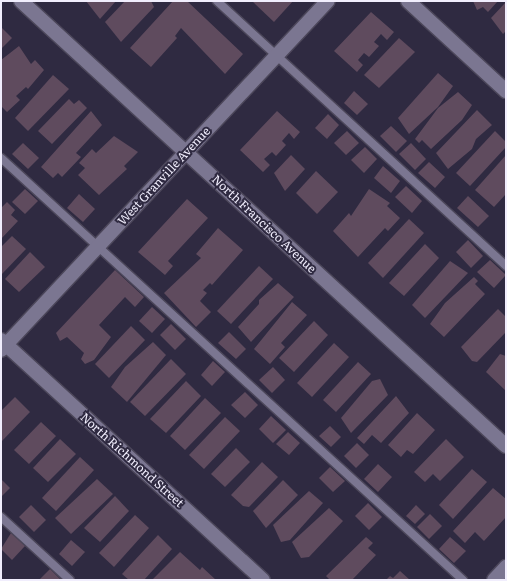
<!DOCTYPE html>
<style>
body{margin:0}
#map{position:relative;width:507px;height:581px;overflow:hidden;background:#2f2a41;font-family:Literata,serif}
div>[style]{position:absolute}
.building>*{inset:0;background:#5f4b5e}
.roads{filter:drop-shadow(1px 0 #4c475a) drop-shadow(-1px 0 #4c475a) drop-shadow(0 1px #4c475a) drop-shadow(0 -1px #4c475a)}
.service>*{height:8px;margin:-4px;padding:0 4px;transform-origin:4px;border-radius:4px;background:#7b7691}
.minor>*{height:14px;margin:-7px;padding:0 7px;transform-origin:7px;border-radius:7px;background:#7b7691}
span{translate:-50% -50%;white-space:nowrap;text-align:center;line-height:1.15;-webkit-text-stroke:4px #2f2a41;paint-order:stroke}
.street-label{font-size:12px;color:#f1eefd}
.frame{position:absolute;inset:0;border:2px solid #f1eefd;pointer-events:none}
</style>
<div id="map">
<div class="building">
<i style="clip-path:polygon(86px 1px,116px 1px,100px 19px)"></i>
<i style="clip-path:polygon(125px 1px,151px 1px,154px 7px,121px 42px,105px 22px)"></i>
<i style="clip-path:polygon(173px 1px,187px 1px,243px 54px,225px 74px,181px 28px,175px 36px,177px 38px,151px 67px,130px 48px)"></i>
<i style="clip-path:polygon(252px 1px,293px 1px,274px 22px)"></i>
<i style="clip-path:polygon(473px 1px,498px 1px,488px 12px,483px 7px,477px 10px)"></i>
<i style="clip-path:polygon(506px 2px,506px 31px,503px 34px,491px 18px)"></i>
<i style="clip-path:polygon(371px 12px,394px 32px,387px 40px,381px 34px,374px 42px,379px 46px,369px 57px,364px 53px,358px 60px,363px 65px,357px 72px,334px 51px)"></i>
<i style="clip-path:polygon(1px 27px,12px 38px,1px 49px)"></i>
<i style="clip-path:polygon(399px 38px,415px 52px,379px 88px,364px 75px)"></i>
<i style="clip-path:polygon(19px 46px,31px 64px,35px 60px,44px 70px,28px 89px,26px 87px,16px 96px,20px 100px,7px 112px,1px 106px,1px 60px)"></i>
<i style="clip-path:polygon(438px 73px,453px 86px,438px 107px,409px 134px,398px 118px)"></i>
<i style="clip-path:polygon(53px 75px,69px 89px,28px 131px,15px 118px)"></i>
<i style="clip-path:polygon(354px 91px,368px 104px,357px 115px,344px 103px)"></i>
<i style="clip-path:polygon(458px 92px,472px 105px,462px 120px,431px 149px,422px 140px,419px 143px,415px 139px,438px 108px)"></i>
<i style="clip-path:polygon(69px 99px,74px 104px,79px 100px,87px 108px,52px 144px,38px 131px)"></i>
<i style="clip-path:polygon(477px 110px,492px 125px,476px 139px,472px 149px,448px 169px,436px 153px)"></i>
<i style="clip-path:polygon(91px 111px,102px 125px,76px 153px,81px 157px,62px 177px,58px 173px,53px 178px,41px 167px)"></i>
<i style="clip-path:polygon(277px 111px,300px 132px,294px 139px,289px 133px,282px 141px,286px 145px,276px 156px,272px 152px,264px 159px,270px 165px,263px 172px,240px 150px)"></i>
<i style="clip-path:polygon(328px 114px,339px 125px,327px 139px,315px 128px)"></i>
<i style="clip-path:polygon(391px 126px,407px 141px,396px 152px,380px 136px)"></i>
<i style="clip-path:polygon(347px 131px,359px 143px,346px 155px,334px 143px)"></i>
<i style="clip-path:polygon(495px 131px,505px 141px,506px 147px,470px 186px,456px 173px)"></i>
<i style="clip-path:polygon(114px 136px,138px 152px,124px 166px,127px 169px,99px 195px,78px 175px,85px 168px,79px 163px,92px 149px,96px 153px)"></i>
<i style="clip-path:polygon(23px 143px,39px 158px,28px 169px,12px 154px)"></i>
<i style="clip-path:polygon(411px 143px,426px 159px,415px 170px,399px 154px)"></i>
<i style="clip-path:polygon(365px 147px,377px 159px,364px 173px,351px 160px)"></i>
<i style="clip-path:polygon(291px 155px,305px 169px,285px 191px,274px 173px)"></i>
<i style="clip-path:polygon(506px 155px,506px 194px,494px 207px,475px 190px)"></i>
<i style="clip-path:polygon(429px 162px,445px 177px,435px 188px,418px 173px)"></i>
<i style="clip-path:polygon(383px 166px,400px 181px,391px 193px,374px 178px)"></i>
<i style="clip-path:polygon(316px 171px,338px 192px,317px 214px,296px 193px)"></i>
<i style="clip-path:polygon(406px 186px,422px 201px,412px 213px,395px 197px)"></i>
<i style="clip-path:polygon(25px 189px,38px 201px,25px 214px,12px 202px)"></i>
<i style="clip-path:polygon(369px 189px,390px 203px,387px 206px,400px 218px,388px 231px,385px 228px,358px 257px,333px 231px,349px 213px,351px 216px)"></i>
<i style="clip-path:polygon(79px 194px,95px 209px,83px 222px,67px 208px)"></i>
<i style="clip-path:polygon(468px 196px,489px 216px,478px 227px,457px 208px)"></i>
<i style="clip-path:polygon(187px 199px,208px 218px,168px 261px,173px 266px,165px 275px,138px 252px)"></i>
<i style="clip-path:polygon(7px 202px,15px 210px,11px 215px,18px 221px,1px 239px,1px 208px)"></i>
<i style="clip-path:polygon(409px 219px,424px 233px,383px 278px,368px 263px)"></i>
<i style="clip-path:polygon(218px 228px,243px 250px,212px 285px,210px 283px,203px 290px,207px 293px,200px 301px,211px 312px,196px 327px,164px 293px,201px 258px,196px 254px)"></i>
<i style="clip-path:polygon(12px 236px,26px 249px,1px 275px,1px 247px)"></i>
<i style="clip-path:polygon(468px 240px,483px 256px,471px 268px,456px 252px)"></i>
<i style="clip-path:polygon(425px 244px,439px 258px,404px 296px,389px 283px)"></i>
<i style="clip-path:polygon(30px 252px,45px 267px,19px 292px,5px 279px)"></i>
<i style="clip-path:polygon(490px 260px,506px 275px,494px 288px,477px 272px)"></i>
<i style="clip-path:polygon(450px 261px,468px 273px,425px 318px,412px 305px)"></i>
<i style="clip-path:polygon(259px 266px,273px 279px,231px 324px,217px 311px)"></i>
<i style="clip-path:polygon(115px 270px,144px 297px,135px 307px,125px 297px,99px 325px,111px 337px,94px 360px,85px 364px,81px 359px,84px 353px,67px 337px,60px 341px,56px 333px)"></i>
<i style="clip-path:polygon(474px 277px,478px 281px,475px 284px,485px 294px,444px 337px,430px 324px,445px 303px)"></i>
<i style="clip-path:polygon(278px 283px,294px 297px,251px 342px,238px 327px,259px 304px,259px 300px)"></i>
<i style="clip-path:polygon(292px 302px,307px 315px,281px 343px,285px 347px,270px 364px,254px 349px)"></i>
<i style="clip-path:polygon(152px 307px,165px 319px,152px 333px,139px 321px)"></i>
<i style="clip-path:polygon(498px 309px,506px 317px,506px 332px,477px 362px,472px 361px,461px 347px)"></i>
<i style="clip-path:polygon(314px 321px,328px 335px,294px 372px,279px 358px)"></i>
<i style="clip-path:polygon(171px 324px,186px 339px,175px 350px,160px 335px)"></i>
<i style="clip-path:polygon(131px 326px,145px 340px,109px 378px,95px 364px)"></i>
<i style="clip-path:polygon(229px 332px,246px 349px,236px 359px,218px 343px)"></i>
<i style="clip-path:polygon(153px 342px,166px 355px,127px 402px,111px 387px,125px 367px)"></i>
<i style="clip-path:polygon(334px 343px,349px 357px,312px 397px,297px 383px)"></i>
<i style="clip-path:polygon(500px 354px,506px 356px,506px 391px,486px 372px)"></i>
<i style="clip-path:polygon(171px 359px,186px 374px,145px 416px,130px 402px)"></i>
<i style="clip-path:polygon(213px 361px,225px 372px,212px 386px,201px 375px)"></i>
<i style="clip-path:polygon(358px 362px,371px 374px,336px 412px,323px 400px)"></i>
<i style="clip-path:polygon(273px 367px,285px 380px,272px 393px,259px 380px)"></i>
<i style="clip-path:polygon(380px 379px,388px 395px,351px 433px,341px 418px,372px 381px)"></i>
<i style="clip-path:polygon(186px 381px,201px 396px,166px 433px,150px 419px)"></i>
<i style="clip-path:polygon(245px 392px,258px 405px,245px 418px,231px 405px)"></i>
<i style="clip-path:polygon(396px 396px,409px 413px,381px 443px,372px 435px,364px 444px,357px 438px)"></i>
<i style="clip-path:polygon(15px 397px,30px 412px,1px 442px,1px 411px)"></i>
<i style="clip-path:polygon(205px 398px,221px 413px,185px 450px,170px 436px)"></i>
<i style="clip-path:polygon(417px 413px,435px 430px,413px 454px,407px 450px,401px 457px,388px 445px)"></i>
<i style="clip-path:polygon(271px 416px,286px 430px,273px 443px,259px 429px)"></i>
<i style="clip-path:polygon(225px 417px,240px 431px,204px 469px,189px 455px)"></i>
<i style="clip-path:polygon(41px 422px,56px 436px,29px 464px,14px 450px)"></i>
<i style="clip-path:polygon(330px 426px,341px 437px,331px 447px,319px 436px)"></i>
<i style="clip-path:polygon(288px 432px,300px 443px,289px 455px,276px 444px)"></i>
<i style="clip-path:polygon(60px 439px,76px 454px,48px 482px,33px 468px)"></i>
<i style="clip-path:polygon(446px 439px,464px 457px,440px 481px,433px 474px,425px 482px,414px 472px)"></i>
<i style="clip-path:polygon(357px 443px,369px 455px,356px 468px,344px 456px)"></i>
<i style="clip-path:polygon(236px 448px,250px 462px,225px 487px,211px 474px)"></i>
<i style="clip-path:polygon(80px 457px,94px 470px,56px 511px,42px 498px)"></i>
<i style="clip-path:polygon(262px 462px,278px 477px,249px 507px,243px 506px,231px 495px)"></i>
<i style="clip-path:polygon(378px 464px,392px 477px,378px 492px,364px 479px)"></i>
<i style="clip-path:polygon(330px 467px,345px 481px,333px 492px,319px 478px)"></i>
<i style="clip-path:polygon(472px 469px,487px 482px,453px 519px,439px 505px)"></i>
<i style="clip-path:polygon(1px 479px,10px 488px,1px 497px)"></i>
<i style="clip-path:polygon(97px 479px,113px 494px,71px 534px,55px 518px)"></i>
<i style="clip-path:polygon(283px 480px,298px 495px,266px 528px,253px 511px)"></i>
<i style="clip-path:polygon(493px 488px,506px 499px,506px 517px,484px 541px,475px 532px,465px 543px,453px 531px)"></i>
<i style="clip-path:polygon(309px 491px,323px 503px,290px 540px,281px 542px,273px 525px)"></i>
<i style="clip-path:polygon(115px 496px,129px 511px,100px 542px,84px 528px)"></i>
<i style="clip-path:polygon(368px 503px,382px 517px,369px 530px,355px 516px)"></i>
<i style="clip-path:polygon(31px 505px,46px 520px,34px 532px,19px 517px)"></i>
<i style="clip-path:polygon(416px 505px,425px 514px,415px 524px,406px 516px)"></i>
<i style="clip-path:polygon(329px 508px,343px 521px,309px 557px,301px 558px,292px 542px)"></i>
<i style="clip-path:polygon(430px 514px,442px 526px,429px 539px,417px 527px)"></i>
<i style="clip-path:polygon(135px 515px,149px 528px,114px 567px,99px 553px)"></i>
<i style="clip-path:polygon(11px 533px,25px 546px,12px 560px,1px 549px)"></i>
<i style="clip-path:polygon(158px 535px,172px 549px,144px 580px,129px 580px,122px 574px)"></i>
<i style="clip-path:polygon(366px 537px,373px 543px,368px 548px,376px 555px,352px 580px,330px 580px,326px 576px)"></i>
<i style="clip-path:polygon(450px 537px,466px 551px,454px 563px,439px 549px)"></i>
<i style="clip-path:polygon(71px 540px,85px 552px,72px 566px,59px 554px)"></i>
<i style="clip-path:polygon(180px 552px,200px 570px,202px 567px,216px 580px,152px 580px)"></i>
<i style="clip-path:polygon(50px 569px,61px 580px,39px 580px)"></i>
<i style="clip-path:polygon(400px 571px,410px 580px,386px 580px,390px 576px,393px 578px)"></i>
</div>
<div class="roads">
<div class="service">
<i style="left:217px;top:1px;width:392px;rotate:42.5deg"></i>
<i style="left:1px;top:158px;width:626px;rotate:42.41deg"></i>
<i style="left:1px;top:517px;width:93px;rotate:42.4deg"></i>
</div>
<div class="minor">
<i style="left:21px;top:1px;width:658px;rotate:42.54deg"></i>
<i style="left:408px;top:1px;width:133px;rotate:42.6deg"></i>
<i style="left:1px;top:340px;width:355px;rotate:42.5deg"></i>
<i style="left:1px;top:350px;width:478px;rotate:-46.9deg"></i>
<i style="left:494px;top:580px;width:18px;rotate:-47deg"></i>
</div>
</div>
<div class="street-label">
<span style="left:164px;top:176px;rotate:-47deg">West Granville Avenue</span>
<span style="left:264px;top:224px;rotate:43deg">North Francisco Avenue</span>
<span style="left:132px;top:460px;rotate:42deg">North Richmond Street</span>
</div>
<div class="frame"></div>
</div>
